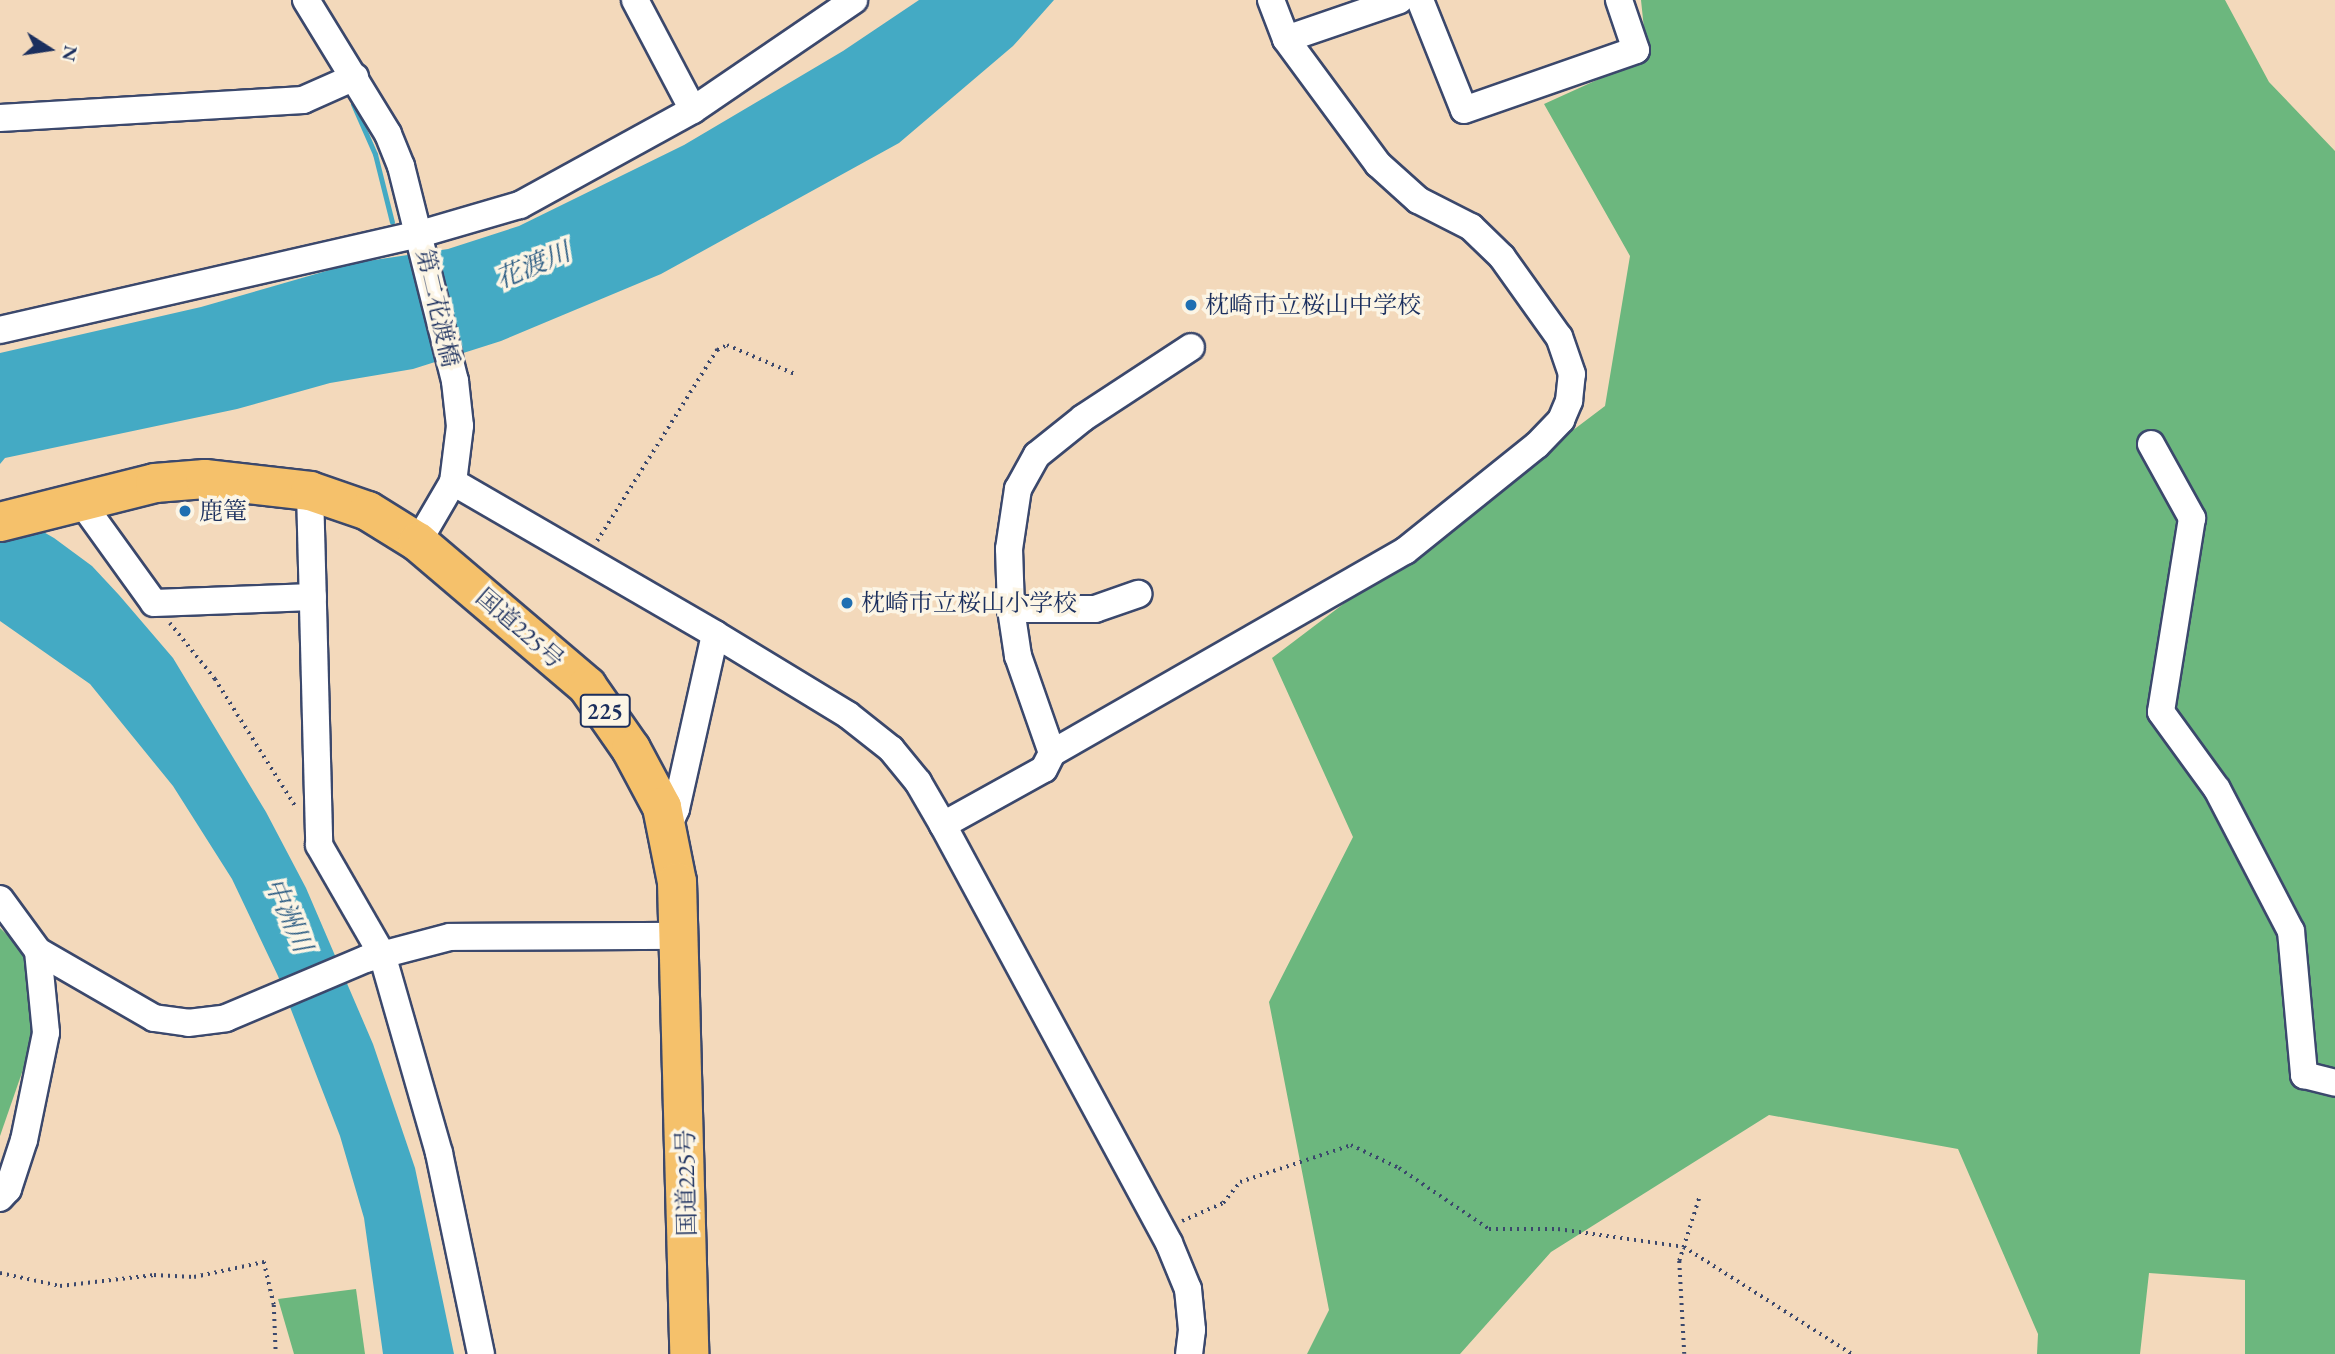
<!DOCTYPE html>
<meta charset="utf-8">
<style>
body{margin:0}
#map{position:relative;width:2335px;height:1354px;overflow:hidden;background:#f3d9bb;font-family:"EB Garamond","Noto Serif JP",serif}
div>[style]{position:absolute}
.forest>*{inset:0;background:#6cb77e}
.water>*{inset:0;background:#44aac4}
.stream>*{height:5px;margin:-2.5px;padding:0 2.5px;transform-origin:2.5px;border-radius:2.5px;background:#44aac4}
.path>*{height:3.5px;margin-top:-1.75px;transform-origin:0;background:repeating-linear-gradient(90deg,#3b486c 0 2px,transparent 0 7px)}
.roads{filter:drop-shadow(2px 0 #3b486c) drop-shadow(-2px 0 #3b486c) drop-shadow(0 2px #3b486c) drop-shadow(0 -2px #3b486c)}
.minor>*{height:26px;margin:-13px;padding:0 13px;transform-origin:13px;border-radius:13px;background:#fff}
.highway>*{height:38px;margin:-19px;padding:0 19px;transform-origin:19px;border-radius:19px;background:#f5c16b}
.dots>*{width:19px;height:19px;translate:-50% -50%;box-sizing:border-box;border:4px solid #fcf5e5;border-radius:50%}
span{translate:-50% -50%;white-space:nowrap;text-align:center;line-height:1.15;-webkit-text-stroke:7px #fcf5e5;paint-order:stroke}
.shield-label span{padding:2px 5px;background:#fcf5e5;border:2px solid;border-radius:5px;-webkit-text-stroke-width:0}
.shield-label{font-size:23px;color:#1b2f5e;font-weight:700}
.poi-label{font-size:24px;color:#1b2f5e}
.left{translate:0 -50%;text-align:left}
.street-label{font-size:24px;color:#1b2f5e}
.water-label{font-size:26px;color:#295a82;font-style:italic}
.north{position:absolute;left:14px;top:14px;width:70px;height:70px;-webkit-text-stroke:5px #fcf5e5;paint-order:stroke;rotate:102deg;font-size:19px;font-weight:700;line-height:28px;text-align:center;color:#1b2f5e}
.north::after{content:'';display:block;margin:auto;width:24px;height:32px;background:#1b2f5e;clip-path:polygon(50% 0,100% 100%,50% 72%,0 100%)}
</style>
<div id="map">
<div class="forest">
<i style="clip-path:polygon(1641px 0,2225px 0,2269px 82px,2335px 151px,2335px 1354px,2245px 1354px,2245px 1280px,2149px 1273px,2140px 1354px,2037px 1354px,2038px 1334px,1958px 1149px,1769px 1115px,1551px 1252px,1460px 1354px,1307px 1354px,1329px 1310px,1269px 1002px,1353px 837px,1272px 658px,1605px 406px,1630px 256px,1544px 104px,1641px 60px,1646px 48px)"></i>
<i style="clip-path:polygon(0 928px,31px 957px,35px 1035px,0 1136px)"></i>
<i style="clip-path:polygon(356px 1289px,365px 1354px,294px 1354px,278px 1299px)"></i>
</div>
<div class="water">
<i style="clip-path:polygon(919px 0,1054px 0,1013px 46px,899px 143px,661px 274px,501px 341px,413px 369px,330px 383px,237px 409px,5px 458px,0 464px,0 353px,201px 307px,354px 263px,448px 249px,519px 226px,684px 145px,843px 51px)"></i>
<i style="clip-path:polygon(0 507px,54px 538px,92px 566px,119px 595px,173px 658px,266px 812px,306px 888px,373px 1044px,415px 1168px,454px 1354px,383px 1354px,364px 1218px,340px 1136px,278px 976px,232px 879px,173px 786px,90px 684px,0 621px)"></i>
</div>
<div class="stream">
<i style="left:353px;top:104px;width:55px;rotate:66.3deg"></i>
<i style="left:375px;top:154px;width:70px;rotate:76deg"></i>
</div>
<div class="path">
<i style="left:597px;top:541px;width:226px;rotate:-57.9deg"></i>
<i style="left:717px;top:350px;width:11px;rotate:-27deg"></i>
<i style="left:727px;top:345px;width:76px;rotate:23.2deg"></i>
<i style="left:170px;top:623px;width:72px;rotate:51.2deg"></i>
<i style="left:215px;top:679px;width:151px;rotate:57.7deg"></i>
<i style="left:1182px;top:1221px;width:45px;rotate:-23.7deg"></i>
<i style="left:1223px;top:1203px;width:27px;rotate:-51deg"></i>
<i style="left:1240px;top:1182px;width:117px;rotate:-18.4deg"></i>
<i style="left:1351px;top:1145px;width:53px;rotate:25.6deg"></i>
<i style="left:1399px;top:1168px;width:109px;rotate:34.1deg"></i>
<i style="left:1489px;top:1229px;width:69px"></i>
<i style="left:1558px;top:1229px;width:127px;rotate:8.1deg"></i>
<i style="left:1684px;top:1247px;width:199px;rotate:32.5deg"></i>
<i style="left:0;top:1273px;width:61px;rotate:12.2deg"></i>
<i style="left:60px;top:1286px;width:95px;rotate:-6.7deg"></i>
<i style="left:154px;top:1275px;width:40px;rotate:2.9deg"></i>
<i style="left:194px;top:1277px;width:72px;rotate:-12.1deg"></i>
<i style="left:264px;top:1262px;width:44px;rotate:76.9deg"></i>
<i style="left:274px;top:1305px;width:49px;rotate:87.7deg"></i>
<i style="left:1684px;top:1354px;width:93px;rotate:-93.1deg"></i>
<i style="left:1679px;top:1261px;width:66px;rotate:-72.4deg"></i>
</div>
<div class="roads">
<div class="minor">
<i style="left:306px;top:0;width:157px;rotate:58.5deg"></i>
<i style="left:388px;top:134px;width:35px;rotate:68deg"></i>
<i style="left:401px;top:166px;width:222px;rotate:75.9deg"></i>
<i style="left:455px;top:381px;width:45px;rotate:83.7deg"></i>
<i style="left:460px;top:426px;width:56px;rotate:97.1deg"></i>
<i style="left:453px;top:482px;width:69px;rotate:120.3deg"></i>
<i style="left:635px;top:0;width:124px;rotate:62.2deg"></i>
<i style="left:1420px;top:0;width:118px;rotate:68.2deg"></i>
<i style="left:1464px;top:110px;width:182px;rotate:-19.2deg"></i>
<i style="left:1636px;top:50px;width:53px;rotate:-108.8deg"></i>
<i style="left:1286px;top:39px;width:120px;rotate:-18.9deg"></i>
<i style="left:0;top:118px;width:304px;rotate:-3.4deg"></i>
<i style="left:303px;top:100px;width:57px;rotate:-23.9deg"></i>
<i style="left:0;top:330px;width:431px;rotate:-12.9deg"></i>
<i style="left:420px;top:234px;width:104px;rotate:-16.2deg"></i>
<i style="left:520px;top:205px;width:197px;rotate:-28.8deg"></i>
<i style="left:693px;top:110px;width:195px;rotate:-34.3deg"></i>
<i style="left:2151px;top:444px;width:85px;rotate:61deg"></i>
<i style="left:2192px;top:518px;width:196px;rotate:99.1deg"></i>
<i style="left:2161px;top:712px;width:95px;rotate:54deg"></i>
<i style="left:2217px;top:789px;width:160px;rotate:62.5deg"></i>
<i style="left:2291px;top:931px;width:145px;rotate:84.8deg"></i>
<i style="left:2304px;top:1075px;width:32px;rotate:14deg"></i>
<i style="left:453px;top:482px;width:303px;rotate:30.1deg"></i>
<i style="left:715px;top:634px;width:156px;rotate:31.3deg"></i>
<i style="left:848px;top:715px;width:55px;rotate:38.3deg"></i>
<i style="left:891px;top:749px;width:43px;rotate:50.7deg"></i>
<i style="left:918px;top:782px;width:50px;rotate:59.8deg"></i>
<i style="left:943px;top:825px;width:475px;rotate:61.6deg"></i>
<i style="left:1169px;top:1243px;width:50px;rotate:67.6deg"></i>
<i style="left:1188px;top:1289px;width:41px;rotate:84.4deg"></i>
<i style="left:1192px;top:1330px;width:24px;rotate:97deg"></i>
<i style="left:310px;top:491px;width:354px;rotate:88.5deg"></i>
<i style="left:319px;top:845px;width:126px;rotate:60deg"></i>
<i style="left:382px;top:954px;width:207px;rotate:74deg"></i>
<i style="left:439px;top:1153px;width:205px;rotate:78.2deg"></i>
<i style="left:79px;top:499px;width:128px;rotate:54.2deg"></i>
<i style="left:154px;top:603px;width:159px;rotate:-2.2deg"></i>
<i style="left:1011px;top:609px;width:84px"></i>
<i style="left:1095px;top:609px;width:46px;rotate:-19.2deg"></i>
<i style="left:1052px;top:753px;width:103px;rotate:-109.3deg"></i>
<i style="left:1018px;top:656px;width:48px;rotate:-98.5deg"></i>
<i style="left:1011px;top:609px;width:60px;rotate:-91.9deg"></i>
<i style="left:1009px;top:549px;width:61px;rotate:-81.5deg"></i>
<i style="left:1018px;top:489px;width:39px;rotate:-61deg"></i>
<i style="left:1037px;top:455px;width:59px;rotate:-38.8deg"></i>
<i style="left:1083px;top:418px;width:129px;rotate:-33.3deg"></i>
<i style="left:943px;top:825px;width:115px;rotate:-29deg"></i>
<i style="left:1044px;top:769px;width:18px;rotate:-63deg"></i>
<i style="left:1052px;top:753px;width:407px;rotate:-29.8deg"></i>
<i style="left:1405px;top:551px;width:169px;rotate:-38.8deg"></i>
<i style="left:1537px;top:445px;width:35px;rotate:-46deg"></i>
<i style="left:1561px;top:420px;width:21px;rotate:-67deg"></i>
<i style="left:1569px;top:401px;width:27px;rotate:-84deg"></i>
<i style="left:1572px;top:374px;width:39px;rotate:-109deg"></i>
<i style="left:1559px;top:337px;width:98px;rotate:-125.5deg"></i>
<i style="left:1502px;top:257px;width:43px;rotate:-135.9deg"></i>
<i style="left:1471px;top:227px;width:59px;rotate:-153deg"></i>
<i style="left:1418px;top:200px;width:54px;rotate:-138deg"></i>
<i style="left:1378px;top:164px;width:155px;rotate:-126.4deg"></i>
<i style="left:1286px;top:39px;width:42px;rotate:-111deg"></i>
<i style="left:667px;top:829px;width:22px;rotate:-66deg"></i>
<i style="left:676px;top:809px;width:179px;rotate:-77.4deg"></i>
<i style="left:0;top:899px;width:64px;rotate:53.8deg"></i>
<i style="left:38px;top:951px;width:82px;rotate:84.4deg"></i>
<i style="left:46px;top:1033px;width:109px;rotate:101.6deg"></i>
<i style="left:24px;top:1140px;width:52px;rotate:108.1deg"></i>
<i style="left:8px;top:1189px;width:12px;rotate:132deg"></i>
<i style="left:38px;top:951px;width:134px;rotate:30deg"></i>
<i style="left:154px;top:1018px;width:34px;rotate:8deg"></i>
<i style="left:188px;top:1023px;width:38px;rotate:-7deg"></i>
<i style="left:226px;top:1018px;width:152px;rotate:-22.9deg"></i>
<i style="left:366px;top:959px;width:87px;rotate:-14.7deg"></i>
<i style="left:450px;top:937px;width:229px;rotate:-0.3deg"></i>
</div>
<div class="highway">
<i style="left:0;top:522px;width:160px;rotate:-14.1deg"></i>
<i style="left:155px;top:483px;width:50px;rotate:-4.6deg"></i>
<i style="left:205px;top:479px;width:106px;rotate:6.5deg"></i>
<i style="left:310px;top:491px;width:61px;rotate:19deg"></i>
<i style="left:368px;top:511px;width:59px;rotate:31.8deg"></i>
<i style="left:418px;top:542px;width:222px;rotate:40.4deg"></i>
<i style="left:587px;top:686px;width:77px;rotate:55.1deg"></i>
<i style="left:631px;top:749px;width:66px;rotate:61.9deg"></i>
<i style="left:662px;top:807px;width:76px;rotate:78.7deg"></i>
<i style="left:677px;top:882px;width:472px;rotate:88.5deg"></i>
</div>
</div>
<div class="dots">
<i style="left:1191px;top:305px;background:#1f6fb2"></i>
<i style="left:185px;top:511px;background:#1f6fb2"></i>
<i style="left:847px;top:603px;background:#1f6fb2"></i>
</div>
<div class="shield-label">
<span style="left:605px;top:711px">225</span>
</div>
<div class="poi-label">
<span class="left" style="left:1205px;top:305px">枕崎市立桜山中学校</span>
<span class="left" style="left:199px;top:511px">鹿篭</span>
<span class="left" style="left:861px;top:603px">枕崎市立桜山小学校</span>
</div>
<div class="street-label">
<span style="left:438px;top:308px;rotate:77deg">第二花渡橋</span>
<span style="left:520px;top:628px;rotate:41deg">国道225号</span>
<span style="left:686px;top:1183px;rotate:-91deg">国道225号</span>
</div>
<div class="water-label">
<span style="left:533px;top:266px;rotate:-23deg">花渡川</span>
<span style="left:288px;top:915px;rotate:66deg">中洲川</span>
</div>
<div class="north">N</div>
</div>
